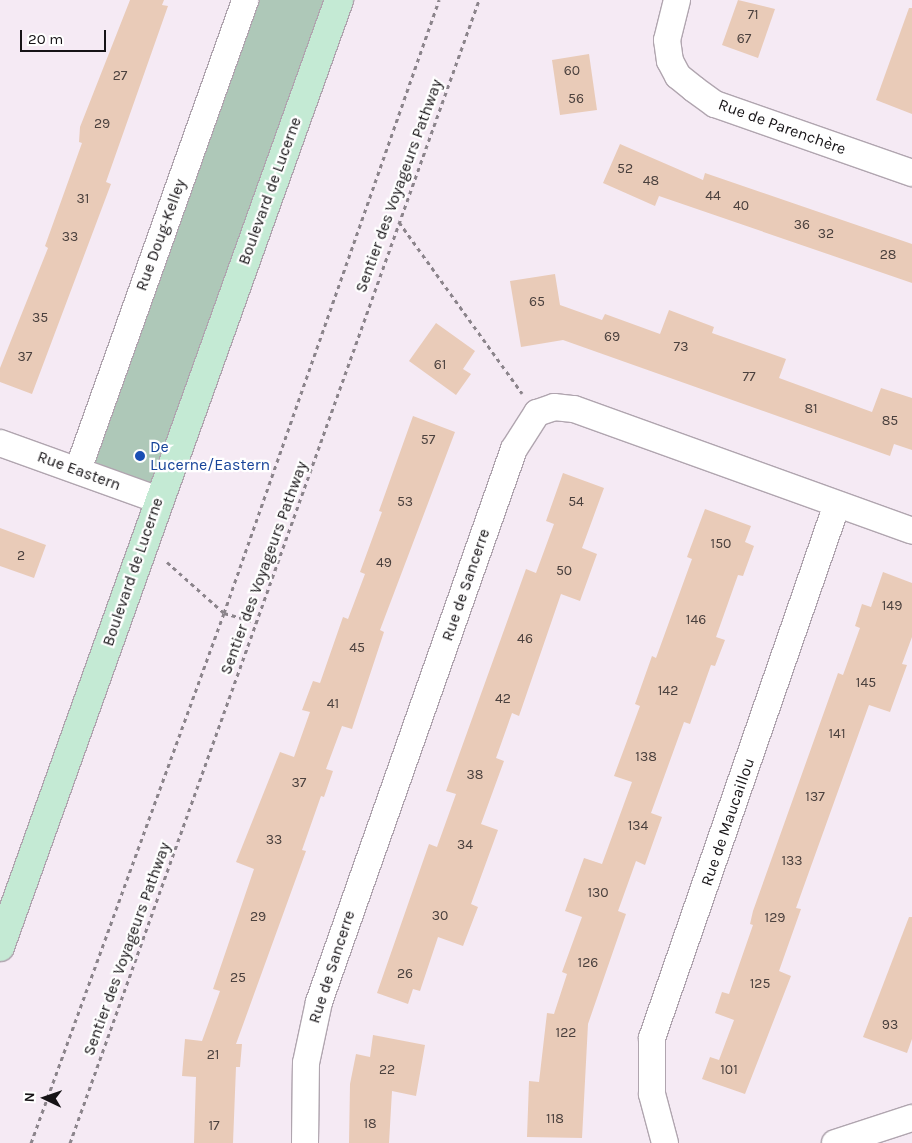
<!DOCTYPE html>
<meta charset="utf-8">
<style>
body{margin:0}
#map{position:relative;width:912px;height:1143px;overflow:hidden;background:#f5eaf4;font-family:Karla,sans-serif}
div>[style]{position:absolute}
.green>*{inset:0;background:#aec8b8}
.building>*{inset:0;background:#e9cbb8}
.path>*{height:3px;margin-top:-1.5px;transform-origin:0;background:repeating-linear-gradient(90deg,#8b848b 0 4px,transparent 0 8px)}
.roads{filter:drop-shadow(1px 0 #b0a5af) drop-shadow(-1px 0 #b0a5af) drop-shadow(0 1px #b0a5af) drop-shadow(0 -1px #b0a5af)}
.street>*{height:26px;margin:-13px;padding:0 13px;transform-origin:13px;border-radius:13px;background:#fff}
.secondary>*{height:28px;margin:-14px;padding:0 14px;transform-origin:14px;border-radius:14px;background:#c4ead4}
.dots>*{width:14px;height:14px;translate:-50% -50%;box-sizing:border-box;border:2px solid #fff;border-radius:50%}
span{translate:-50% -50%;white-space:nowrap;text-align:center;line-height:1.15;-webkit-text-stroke:4.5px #fff;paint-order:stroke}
.number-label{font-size:14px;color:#4b413e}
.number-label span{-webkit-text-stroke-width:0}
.street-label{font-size:16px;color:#161316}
.transit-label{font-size:16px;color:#164399}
.left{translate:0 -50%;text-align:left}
.north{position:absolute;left:20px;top:1073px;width:50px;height:50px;-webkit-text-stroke:4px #fff;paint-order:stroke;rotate:273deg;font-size:14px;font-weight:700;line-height:20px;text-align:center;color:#161316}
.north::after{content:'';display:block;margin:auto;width:18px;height:22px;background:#161316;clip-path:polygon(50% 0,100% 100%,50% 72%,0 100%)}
.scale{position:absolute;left:20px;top:30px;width:86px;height:22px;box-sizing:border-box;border:2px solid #161316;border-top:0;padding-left:6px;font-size:15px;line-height:18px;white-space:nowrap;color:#161316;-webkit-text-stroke:4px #fff;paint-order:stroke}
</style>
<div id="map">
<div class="green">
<i style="clip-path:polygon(245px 0,339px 0,158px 500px,78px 470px)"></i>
</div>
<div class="building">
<i style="clip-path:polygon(130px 0,164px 0,162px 5px,168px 6px,106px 182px,111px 184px,32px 394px,0 382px,0 368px,48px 248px,45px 246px,82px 143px,79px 142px,80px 127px)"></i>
<i style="clip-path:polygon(738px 0,775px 9px,758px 58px,722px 45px)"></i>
<i style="clip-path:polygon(909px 8px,912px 8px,912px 114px,876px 100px)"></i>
<i style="clip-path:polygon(589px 54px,597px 110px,560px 115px,552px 60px)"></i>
<i style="clip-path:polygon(620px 144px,703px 180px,705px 173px,912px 244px,912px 283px,659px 196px,655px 206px,603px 183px)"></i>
<i style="clip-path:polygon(555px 274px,560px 305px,602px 320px,605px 314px,660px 334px,669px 310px,714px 327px,712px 333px,786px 359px,779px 378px,872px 412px,881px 388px,912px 398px,912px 450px,894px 444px,890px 456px,563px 340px,521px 347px,510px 281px)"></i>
<i style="clip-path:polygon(436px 323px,475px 351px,463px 369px,471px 374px,456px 395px,409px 361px)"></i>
<i style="clip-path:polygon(413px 416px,455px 432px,380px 630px,384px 632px,352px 729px,342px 726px,326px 769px,333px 771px,324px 797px,321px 796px,302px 850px,306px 851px,236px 1044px,242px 1044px,240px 1067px,236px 1067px,233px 1143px,194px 1143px,196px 1077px,182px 1076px,185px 1039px,202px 1041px,220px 991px,213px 989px,254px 869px,236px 862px,280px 752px,294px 757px,310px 712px,302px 710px,313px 681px,320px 683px,343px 617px,348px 619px,365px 574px,360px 572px,382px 512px,379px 511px)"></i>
<i style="clip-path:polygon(563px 473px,604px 488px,582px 548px,597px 554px,580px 601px,561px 594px,519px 716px,512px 713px,496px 758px,504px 761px,481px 824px,498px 830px,471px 904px,478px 907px,463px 946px,438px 937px,420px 991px,413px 989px,408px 1004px,377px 993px,429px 844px,437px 847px,456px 794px,446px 791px,526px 569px,536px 573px,554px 524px,546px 521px)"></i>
<i style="clip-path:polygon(705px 509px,751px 526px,745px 542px,754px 546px,743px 576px,738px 575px,716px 637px,725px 640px,715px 666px,711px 665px,690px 724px,684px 722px,651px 813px,662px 817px,645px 865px,636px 861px,618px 911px,626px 914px,588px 1024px,582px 1138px,527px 1137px,529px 1081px,539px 1082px,547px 1013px,554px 1014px,567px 974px,562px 972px,582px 917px,565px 911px,584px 858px,602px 864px,632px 782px,614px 776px,640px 706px,635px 704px,652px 656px,656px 658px,692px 559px,687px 557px)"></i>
<i style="clip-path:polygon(0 528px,46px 545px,34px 578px,0 566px)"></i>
<i style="clip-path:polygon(883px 572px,912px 583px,912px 637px,902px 664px,907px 665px,890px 712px,869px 705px,796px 908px,801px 909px,779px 971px,791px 976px,745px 1094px,702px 1079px,710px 1057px,719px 1060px,734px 1020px,715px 1013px,722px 992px,729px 994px,753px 925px,750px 924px,753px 911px,838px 673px,843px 675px,860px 628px,855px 626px,862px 604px,871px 607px)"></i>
<i style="clip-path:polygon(909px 917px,912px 917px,912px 1039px,907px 1053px,863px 1037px)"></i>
<i style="clip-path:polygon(373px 1035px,425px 1045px,416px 1096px,392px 1091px,389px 1143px,349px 1143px,350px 1084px,356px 1054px,370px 1057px)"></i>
</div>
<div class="path">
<i style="left:399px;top:222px;width:211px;rotate:54.3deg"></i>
<i style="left:167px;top:562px;width:76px;rotate:41.8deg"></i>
<i style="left:224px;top:613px;width:35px;rotate:16deg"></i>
<i style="left:31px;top:1143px;width:564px;rotate:-69.99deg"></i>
<i style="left:224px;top:613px;width:650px;rotate:-70.67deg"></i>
<i style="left:70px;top:1143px;width:1214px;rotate:-70.31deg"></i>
</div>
<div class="roads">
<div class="street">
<i style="left:677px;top:0;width:41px;rotate:104deg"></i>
<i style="left:667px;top:40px;width:21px;rotate:82deg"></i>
<i style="left:670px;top:61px;width:17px;rotate:62deg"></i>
<i style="left:678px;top:76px;width:21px;rotate:39deg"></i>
<i style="left:694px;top:89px;width:26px;rotate:36deg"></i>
<i style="left:715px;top:104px;width:209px;rotate:19.3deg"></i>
<i style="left:0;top:443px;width:168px;rotate:19.8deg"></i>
<i style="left:78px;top:470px;width:499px;rotate:-70.4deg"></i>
<i style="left:305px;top:1143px;width:80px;rotate:-89.3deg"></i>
<i style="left:306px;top:1063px;width:62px;rotate:-78deg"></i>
<i style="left:319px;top:1002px;width:586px;rotate:-70.58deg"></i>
<i style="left:514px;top:449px;width:43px;rotate:-57.4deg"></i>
<i style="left:537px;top:413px;width:18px;rotate:-19deg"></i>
<i style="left:554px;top:407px;width:20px;rotate:6deg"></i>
<i style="left:574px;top:409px;width:359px;rotate:19.8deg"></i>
<i style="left:665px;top:1143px;width:51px;rotate:-104.9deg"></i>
<i style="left:652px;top:1094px;width:56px;rotate:-90deg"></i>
<i style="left:652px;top:1038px;width:565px;rotate:-70.89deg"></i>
<i style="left:835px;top:1143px;width:81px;rotate:-18deg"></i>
</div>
<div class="secondary">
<i style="left:0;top:947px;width:1006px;rotate:-70.3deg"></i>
</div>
</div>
<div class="dots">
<i style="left:140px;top:456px;background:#1a4fb4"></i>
</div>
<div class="number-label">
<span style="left:753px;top:15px">71</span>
<span style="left:744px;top:39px">67</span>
<span style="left:572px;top:71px">60</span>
<span style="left:120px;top:76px">27</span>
<span style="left:576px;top:99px">56</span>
<span style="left:102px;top:124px">29</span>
<span style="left:625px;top:169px">52</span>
<span style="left:651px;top:181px">48</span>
<span style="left:713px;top:196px">44</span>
<span style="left:83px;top:199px">31</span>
<span style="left:741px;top:206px">40</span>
<span style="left:802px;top:225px">36</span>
<span style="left:826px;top:234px">32</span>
<span style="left:70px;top:237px">33</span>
<span style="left:888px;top:255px">28</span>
<span style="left:537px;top:302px">65</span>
<span style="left:40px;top:318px">35</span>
<span style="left:612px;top:337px">69</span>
<span style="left:681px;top:347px">73</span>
<span style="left:25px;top:357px">37</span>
<span style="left:440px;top:365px">61</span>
<span style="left:749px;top:377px">77</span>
<span style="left:811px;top:409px">81</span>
<span style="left:890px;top:421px">85</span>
<span style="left:428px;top:440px">57</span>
<span style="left:405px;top:502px">53</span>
<span style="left:576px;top:502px">54</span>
<span style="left:721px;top:544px">150</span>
<span style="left:21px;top:556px">2</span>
<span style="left:384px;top:563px">49</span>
<span style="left:564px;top:571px">50</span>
<span style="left:892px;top:606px">149</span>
<span style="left:696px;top:620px">146</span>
<span style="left:525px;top:639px">46</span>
<span style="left:357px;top:648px">45</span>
<span style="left:866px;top:683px">145</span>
<span style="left:668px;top:691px">142</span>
<span style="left:503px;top:699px">42</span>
<span style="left:333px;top:704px">41</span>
<span style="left:837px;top:734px">141</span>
<span style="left:646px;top:757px">138</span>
<span style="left:475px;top:775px">38</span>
<span style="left:299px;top:783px">37</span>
<span style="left:815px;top:797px">137</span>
<span style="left:638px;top:826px">134</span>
<span style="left:274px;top:840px">33</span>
<span style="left:465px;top:845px">34</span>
<span style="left:792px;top:861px">133</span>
<span style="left:598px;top:893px">130</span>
<span style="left:440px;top:916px">30</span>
<span style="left:258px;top:917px">29</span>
<span style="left:775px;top:918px">129</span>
<span style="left:588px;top:963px">126</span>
<span style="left:405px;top:974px">26</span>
<span style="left:238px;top:978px">25</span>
<span style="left:760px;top:984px">125</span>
<span style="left:890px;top:1025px">93</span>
<span style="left:566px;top:1033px">122</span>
<span style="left:213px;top:1055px">21</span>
<span style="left:387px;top:1070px">22</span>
<span style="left:729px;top:1070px">101</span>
<span style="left:555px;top:1119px">118</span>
<span style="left:370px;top:1124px">18</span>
<span style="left:214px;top:1126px">17</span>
</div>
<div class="street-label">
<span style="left:782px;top:127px;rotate:20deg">Rue de Parenchère</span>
<span style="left:399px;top:186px;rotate:-70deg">Sentier des Voyageurs Pathway</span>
<span style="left:270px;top:191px;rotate:-70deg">Boulevard de Lucerne</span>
<span style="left:161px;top:235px;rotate:-70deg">Rue Doug-Kelley</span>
<span style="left:79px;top:471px;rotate:20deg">Rue Eastern</span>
<span style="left:264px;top:568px;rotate:-70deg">Sentier des Voyageurs Pathway</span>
<span style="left:133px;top:572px;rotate:-71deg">Boulevard de Lucerne</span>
<span style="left:466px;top:585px;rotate:-71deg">Rue de Sancerre</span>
<span style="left:728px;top:822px;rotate:-71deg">Rue de Maucaillou</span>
<span style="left:127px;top:949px;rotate:-70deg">Sentier des Voyageurs Pathway</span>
<span style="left:332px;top:967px;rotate:-72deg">Rue de Sancerre</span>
</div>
<div class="transit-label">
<span class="left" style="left:150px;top:456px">De<br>Lucerne/Eastern</span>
</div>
<div class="north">N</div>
<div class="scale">20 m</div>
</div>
